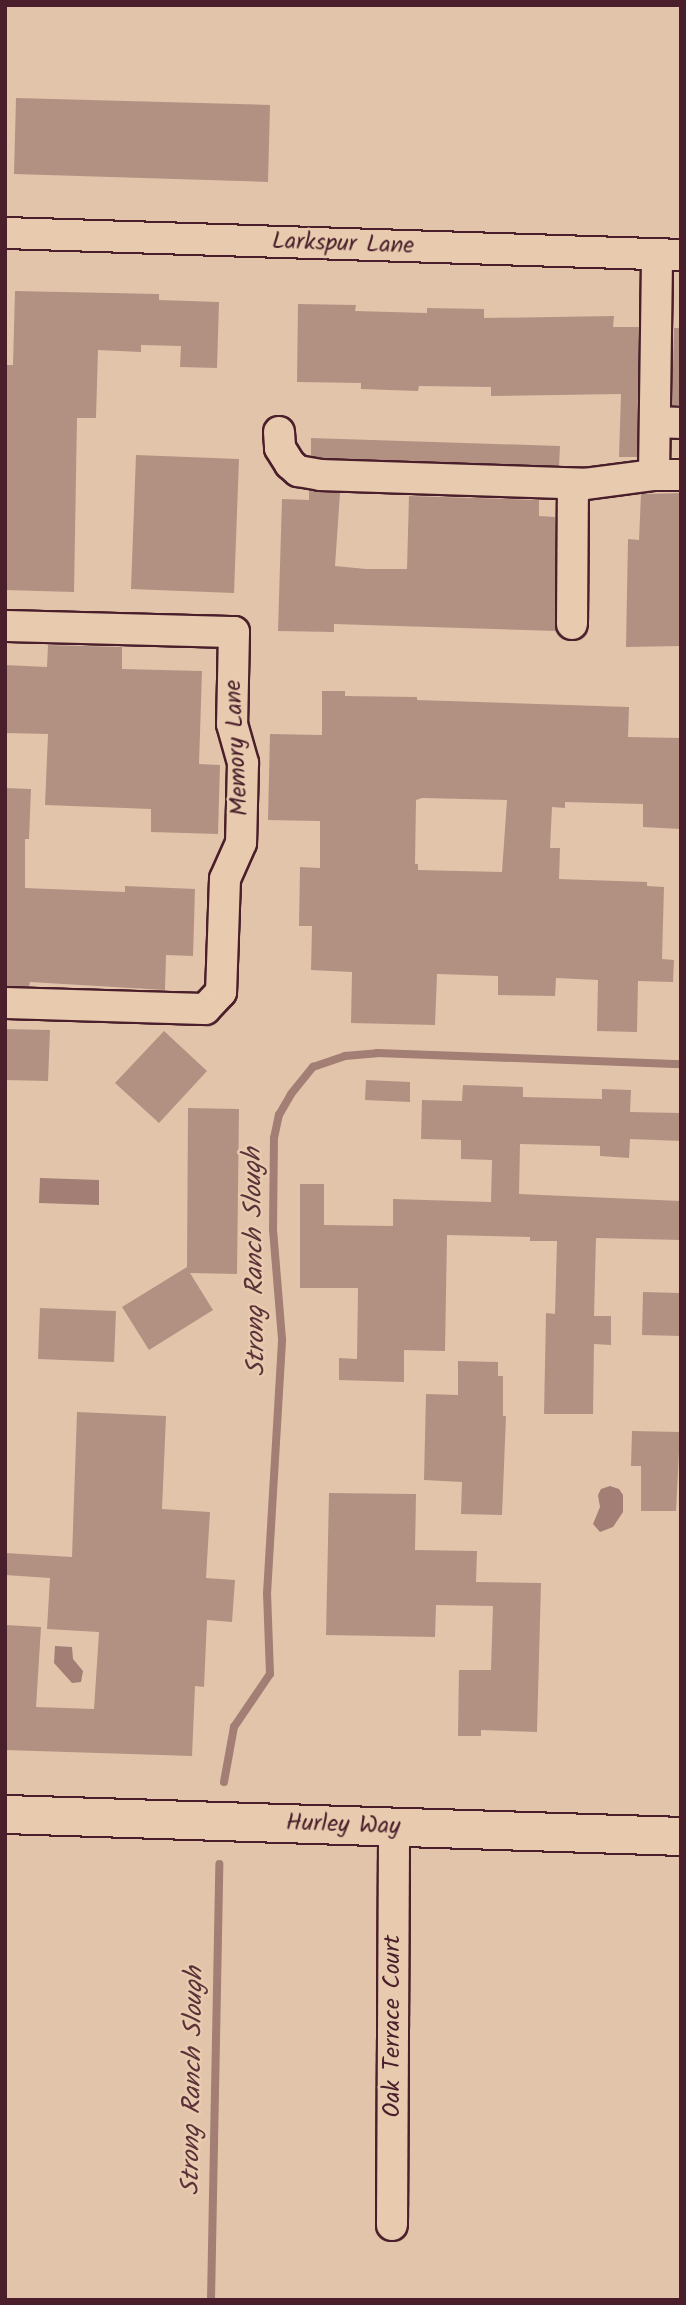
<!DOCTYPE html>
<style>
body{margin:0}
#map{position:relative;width:686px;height:2305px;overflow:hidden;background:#e2c4aa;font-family:Kalam,sans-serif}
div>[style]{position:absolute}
.water>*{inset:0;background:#a27e74}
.stream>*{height:8px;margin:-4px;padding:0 4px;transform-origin:4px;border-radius:4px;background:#a27e74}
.building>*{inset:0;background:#b29183}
.roads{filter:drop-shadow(2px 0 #4a1f2b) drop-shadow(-2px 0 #4a1f2b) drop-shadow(0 2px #4a1f2b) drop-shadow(0 -2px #4a1f2b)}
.minor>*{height:30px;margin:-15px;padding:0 15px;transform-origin:15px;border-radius:15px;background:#e8cbaf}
.tertiary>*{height:37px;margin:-18.5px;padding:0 18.5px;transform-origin:18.5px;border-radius:18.5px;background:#e8cbaf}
span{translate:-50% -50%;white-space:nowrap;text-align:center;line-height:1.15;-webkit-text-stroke:5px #e8cbaf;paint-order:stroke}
.street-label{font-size:24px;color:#4a1f2b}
.water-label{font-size:26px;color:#5c323a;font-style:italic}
.frame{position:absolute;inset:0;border:7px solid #4a1f2b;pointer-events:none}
</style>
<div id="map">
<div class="water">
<i style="clip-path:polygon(40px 1178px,99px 1180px,99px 1205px,39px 1203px)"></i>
<i style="clip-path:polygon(610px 1486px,619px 1489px,623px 1495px,623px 1512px,613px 1527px,600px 1532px,593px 1524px,600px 1507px,598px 1495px,601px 1489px)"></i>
<i style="clip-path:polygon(55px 1646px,72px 1647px,73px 1659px,83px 1671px,81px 1682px,72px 1683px,54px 1663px)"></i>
</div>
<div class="stream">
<i style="left:224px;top:1782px;width:56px;rotate:-79.7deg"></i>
<i style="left:234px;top:1727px;width:64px;rotate:-55.8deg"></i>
<i style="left:270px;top:1674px;width:80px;rotate:-92.1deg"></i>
<i style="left:267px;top:1594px;width:255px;rotate:-86.6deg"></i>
<i style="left:282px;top:1339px;width:109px;rotate:-94.7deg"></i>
<i style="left:273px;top:1230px;width:92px;rotate:-89.4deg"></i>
<i style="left:274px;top:1138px;width:24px;rotate:-78deg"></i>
<i style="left:279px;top:1115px;width:24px;rotate:-60deg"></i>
<i style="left:291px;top:1094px;width:35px;rotate:-51deg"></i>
<i style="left:313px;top:1067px;width:34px;rotate:-19deg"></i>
<i style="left:345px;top:1056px;width:32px;rotate:-5deg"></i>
<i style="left:377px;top:1053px;width:304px;rotate:2.1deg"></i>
<i style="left:211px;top:2300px;width:436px;rotate:-88.9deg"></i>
</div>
<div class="building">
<i style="clip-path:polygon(16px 98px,270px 105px,268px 182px,14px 174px)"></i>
<i style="clip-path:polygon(15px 291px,159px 294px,159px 300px,219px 302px,217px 368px,180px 367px,181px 346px,141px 345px,141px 352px,98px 350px,96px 418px,77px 418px,74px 592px,5px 590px,5px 365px,13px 365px)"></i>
<i style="clip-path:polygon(298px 304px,356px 305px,355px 311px,427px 313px,427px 308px,484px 309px,484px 318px,614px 316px,613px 327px,639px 327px,637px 457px,619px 457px,621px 394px,491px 396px,491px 387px,419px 386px,418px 391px,361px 389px,361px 383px,297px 382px)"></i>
<i style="clip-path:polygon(674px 328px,681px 328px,681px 405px,672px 405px)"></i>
<i style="clip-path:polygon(311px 438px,560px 446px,559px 466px,322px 458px,311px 456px)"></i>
<i style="clip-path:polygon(136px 455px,239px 459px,234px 593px,131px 589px)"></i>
<i style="clip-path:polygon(309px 491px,340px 493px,335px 566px,366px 569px,407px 569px,409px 496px,539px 500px,539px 516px,555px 517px,556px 631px,334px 624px,334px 632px,278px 631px,282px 499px,309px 500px)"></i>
<i style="clip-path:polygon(681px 493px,681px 646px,626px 647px,628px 539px,639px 540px,641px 494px)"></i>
<i style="clip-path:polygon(48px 645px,122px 647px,122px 669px,202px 671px,199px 764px,220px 765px,218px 834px,151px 832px,151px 809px,45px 805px,48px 734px,5px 733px,5px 665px,47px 667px)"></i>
<i style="clip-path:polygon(evenodd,322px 691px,345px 691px,345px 696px,417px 697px,417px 700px,629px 707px,628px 737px,681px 738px,681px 829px,643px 827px,643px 804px,565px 802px,565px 808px,552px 807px,550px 848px,560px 848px,559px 879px,647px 882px,647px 886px,664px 887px,662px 959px,674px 960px,673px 982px,638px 981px,637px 1032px,597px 1031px,598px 980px,556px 978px,555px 996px,498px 995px,498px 976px,437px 974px,435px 1025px,351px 1023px,352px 972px,311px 970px,312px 926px,299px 926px,300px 867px,320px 868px,320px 821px,268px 820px,270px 734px,322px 735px,322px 691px,422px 798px,507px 800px,502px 872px,418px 870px,418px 864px,415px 864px,416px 800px,422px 798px)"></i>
<i style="clip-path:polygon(5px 788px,31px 789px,29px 839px,25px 839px,25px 888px,125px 892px,125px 886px,195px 889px,193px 956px,166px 955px,165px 990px,30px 982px,29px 986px,5px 986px)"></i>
<i style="clip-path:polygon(5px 1029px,50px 1030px,48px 1081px,5px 1080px)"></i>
<i style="clip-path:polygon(164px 1031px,207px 1071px,159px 1123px,115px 1083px)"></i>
<i style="clip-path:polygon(366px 1080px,410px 1082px,410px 1102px,365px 1100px)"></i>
<i style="clip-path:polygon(463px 1085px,523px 1087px,523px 1097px,602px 1099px,602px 1089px,631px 1090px,630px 1112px,681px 1113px,681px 1141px,630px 1139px,629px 1158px,600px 1156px,600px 1146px,520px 1144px,519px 1194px,681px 1201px,681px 1240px,596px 1238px,594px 1316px,611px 1316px,611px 1345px,594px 1344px,593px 1414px,544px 1414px,546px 1313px,555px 1314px,557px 1241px,530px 1241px,530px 1237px,447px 1235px,445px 1351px,404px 1350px,404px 1382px,339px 1380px,339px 1358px,357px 1359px,358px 1288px,300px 1288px,300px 1184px,324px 1184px,324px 1225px,393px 1226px,393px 1199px,491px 1202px,492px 1160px,461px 1159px,461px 1140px,421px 1139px,422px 1100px,462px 1101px)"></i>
<i style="clip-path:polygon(188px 1108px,239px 1109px,237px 1274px,190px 1273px,213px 1310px,149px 1350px,122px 1307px,187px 1267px)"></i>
<i style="clip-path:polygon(643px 1292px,681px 1293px,681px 1336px,642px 1335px)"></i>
<i style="clip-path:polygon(40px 1308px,116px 1311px,114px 1362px,38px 1359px)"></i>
<i style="clip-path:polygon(458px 1361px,498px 1362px,498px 1376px,503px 1376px,503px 1416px,506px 1416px,502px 1515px,461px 1514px,462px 1482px,424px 1480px,426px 1394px,458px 1395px)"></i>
<i style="clip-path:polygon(77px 1412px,166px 1416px,162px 1509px,210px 1512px,206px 1578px,235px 1580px,232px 1622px,207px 1620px,204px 1687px,195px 1686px,192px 1756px,5px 1750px,5px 1625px,41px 1627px,36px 1707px,94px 1709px,99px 1632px,47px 1629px,50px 1578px,5px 1575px,5px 1553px,72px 1557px)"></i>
<i style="clip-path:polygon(632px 1431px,680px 1432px,676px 1511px,641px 1511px,641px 1466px,631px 1466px)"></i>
<i style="clip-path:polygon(329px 1493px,416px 1494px,415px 1550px,477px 1551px,476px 1582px,541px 1583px,537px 1732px,481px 1730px,481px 1736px,458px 1736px,459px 1670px,491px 1670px,493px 1606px,436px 1605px,435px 1637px,326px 1635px)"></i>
</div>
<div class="roads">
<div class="minor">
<i style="left:5px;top:233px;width:676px;rotate:1.86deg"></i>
<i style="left:656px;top:422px;width:25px;rotate:2deg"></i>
<i style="left:279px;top:432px;width:16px;rotate:86deg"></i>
<i style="left:280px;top:448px;width:19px;rotate:58deg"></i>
<i style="left:290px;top:464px;width:11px;rotate:41deg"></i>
<i style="left:298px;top:471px;width:22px;rotate:10deg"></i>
<i style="left:320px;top:475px;width:265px;rotate:1.9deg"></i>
<i style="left:585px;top:484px;width:70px;rotate:-7.4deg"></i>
<i style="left:654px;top:475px;width:220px;rotate:-89.2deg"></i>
<i style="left:654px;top:475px;width:27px"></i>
<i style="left:572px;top:624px;width:140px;rotate:-89.6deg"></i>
<i style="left:5px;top:626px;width:229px;rotate:1.5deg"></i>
<i style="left:234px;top:632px;width:92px;rotate:91.2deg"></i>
<i style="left:232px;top:724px;width:41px;rotate:74.2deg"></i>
<i style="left:243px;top:763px;width:80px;rotate:91.4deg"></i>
<i style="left:241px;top:843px;width:39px;rotate:114deg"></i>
<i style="left:225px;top:879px;width:113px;rotate:92deg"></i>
<i style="left:221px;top:992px;width:23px;rotate:133deg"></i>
<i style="left:205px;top:1009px;width:200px;rotate:-178.3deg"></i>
<i style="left:392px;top:2225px;width:399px;rotate:-89.7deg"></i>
</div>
<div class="tertiary">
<i style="left:5px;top:1814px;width:676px;rotate:1.86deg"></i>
</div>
</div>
<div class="street-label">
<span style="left:343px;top:244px;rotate:2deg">Larkspur Lane</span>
<span style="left:237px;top:748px;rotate:-93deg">Memory Lane</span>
<span style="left:343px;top:1825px;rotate:2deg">Hurley Way</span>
<span style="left:393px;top:2026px;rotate:-90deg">Oak Terrace Court</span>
</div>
<div class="water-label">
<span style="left:256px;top:1262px;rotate:-91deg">Strong Ranch Slough</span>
<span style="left:194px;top:2081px;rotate:-89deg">Strong Ranch Slough</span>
</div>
<div class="frame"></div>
</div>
